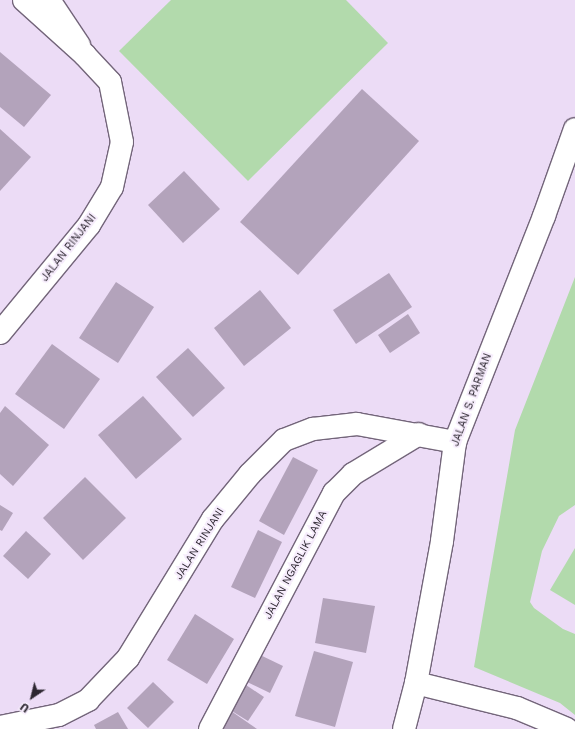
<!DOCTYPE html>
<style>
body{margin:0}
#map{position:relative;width:575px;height:729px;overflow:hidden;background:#ecdcf6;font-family:"Work Sans",sans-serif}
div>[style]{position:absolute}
.green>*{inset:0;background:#b2daac}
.building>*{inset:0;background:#b3a3bb}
.roads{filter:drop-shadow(1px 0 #73657a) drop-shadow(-1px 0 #73657a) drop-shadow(0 1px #73657a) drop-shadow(0 -1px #73657a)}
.minor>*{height:22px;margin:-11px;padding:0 11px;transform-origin:11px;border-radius:11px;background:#fff}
.tertiary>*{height:22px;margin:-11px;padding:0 11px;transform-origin:11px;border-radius:11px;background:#fff}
.trunk>*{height:22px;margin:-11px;padding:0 11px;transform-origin:11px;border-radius:11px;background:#fff}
span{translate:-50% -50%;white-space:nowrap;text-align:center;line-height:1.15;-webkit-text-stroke:4px #f6ecfc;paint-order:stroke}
.street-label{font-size:11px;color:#2d2731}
.north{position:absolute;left:12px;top:677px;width:40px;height:40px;-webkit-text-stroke:3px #f6ecfc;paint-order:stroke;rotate:215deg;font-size:11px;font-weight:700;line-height:16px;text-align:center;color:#2d2731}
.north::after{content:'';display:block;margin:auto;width:14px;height:18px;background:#2d2731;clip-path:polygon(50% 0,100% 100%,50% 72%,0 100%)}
</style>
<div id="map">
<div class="green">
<i style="clip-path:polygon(171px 0,346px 0,388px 43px,248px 181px,119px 51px)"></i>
<i style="clip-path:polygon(575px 277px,575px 505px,559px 516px,542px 551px,530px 602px,534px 608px,563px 629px,575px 634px,575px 715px,560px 703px,474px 667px,515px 430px)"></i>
<i style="clip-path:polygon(575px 548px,575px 605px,550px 590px)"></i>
</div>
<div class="building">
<i style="clip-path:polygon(0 52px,51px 95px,24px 127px,0 107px)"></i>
<i style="clip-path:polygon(362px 89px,419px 141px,298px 275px,240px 222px)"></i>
<i style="clip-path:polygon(0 129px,31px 157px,0 191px)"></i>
<i style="clip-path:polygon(184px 171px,220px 209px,183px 243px,148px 205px)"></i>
<i style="clip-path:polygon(389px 273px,412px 307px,356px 344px,333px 310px)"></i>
<i style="clip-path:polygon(116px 282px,154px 307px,118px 363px,79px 338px)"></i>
<i style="clip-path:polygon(260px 290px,291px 328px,244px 366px,214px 328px)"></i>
<i style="clip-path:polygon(408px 314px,420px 333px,390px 353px,378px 335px)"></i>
<i style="clip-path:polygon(52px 344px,100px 379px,64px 429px,15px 394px)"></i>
<i style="clip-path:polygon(188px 348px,225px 388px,193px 417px,156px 377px)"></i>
<i style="clip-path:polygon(143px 396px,182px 439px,136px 479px,98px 435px)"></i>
<i style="clip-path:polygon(5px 406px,49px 445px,13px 486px,0 474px,0 413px)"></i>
<i style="clip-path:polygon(293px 457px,318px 470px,284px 535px,259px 521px)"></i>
<i style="clip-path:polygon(85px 477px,126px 518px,83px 560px,43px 518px)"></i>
<i style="clip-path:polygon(0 505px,13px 513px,2px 531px,0 530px)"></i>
<i style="clip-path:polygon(258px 530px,282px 542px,255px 598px,231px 587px)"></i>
<i style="clip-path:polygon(26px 531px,51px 554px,28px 579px,3px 556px)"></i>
<i style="clip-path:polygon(323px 598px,375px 606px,366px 653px,315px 643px)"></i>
<i style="clip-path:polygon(195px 614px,234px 639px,207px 684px,167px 660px)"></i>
<i style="clip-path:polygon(314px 651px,353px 662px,335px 727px,295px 716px)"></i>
<i style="clip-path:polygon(256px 653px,283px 666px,270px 693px,243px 680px)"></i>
<i style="clip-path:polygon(153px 682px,174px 702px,148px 728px,127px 708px)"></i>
<i style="clip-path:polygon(243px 683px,264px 697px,248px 721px,227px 708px)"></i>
<i style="clip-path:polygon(231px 711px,257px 729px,219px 729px)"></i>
<i style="clip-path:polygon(118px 712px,128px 729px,96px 729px,94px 725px)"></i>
</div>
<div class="roads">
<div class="minor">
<i style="left:49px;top:0;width:54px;rotate:56.3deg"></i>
<i style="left:416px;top:683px;width:104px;rotate:13.9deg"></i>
<i style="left:517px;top:708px;width:54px;rotate:22.8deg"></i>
<i style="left:210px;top:729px;width:267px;rotate:-62.3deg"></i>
<i style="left:334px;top:493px;width:27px;rotate:-45deg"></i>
<i style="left:353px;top:474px;width:77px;rotate:-31.2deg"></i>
</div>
<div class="tertiary">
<i style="left:0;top:333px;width:140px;rotate:-50.5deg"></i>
<i style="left:89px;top:225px;width:44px;rotate:-58.8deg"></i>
<i style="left:112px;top:187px;width:46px;rotate:-77.5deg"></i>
<i style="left:122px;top:142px;width:61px;rotate:-101.3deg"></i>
<i style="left:110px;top:82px;width:37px;rotate:-133deg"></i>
<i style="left:85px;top:55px;width:82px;rotate:-138deg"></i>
<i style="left:0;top:727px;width:60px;rotate:-11.5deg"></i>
<i style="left:59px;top:715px;width:33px;rotate:-27deg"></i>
<i style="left:88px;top:700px;width:58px;rotate:-46.4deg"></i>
<i style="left:128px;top:658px;width:163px;rotate:-58.6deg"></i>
<i style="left:213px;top:519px;width:58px;rotate:-50.6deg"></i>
<i style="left:250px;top:474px;width:48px;rotate:-45deg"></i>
<i style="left:284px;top:440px;width:31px;rotate:-21deg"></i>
<i style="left:313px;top:429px;width:44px;rotate:-6.5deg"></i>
<i style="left:357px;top:424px;width:100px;rotate:10.4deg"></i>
</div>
<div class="trunk">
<i style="left:404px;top:729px;width:48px;rotate:-75.4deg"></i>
<i style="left:416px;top:683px;width:144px;rotate:-79.6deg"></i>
<i style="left:442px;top:541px;width:100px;rotate:-82.5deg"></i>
<i style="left:455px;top:442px;width:243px;rotate:-68.5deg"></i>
<i style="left:544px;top:216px;width:92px;rotate:-70.4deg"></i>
</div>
</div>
<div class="street-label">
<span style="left:69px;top:248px;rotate:-52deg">JALAN RINJANI</span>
<span style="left:472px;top:400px;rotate:-70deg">JALAN S. PARMAN</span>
<span style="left:200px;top:544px;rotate:-58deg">JALAN RINJANI</span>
<span style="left:296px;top:565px;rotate:-62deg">JALAN NGAGLIK LAMA</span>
</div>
<div class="north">U</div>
</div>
